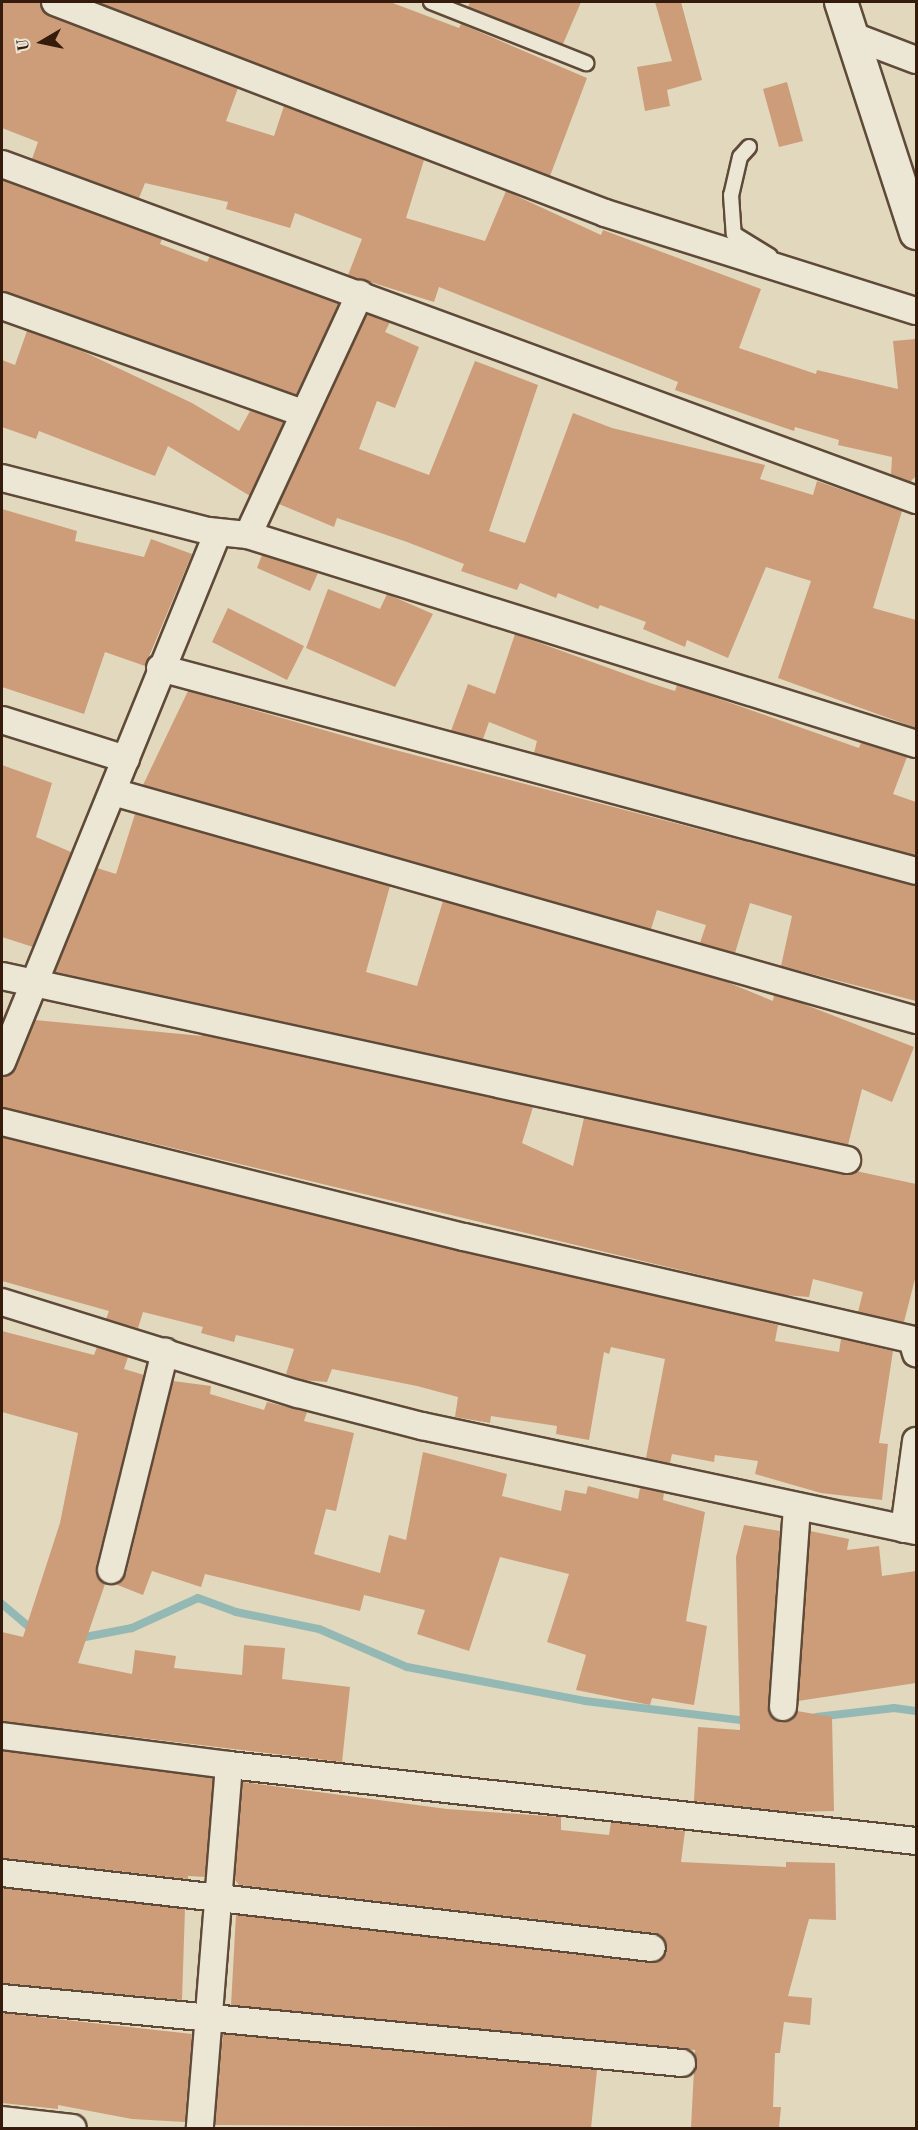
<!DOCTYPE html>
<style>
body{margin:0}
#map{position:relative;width:918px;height:2130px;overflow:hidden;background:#e1d8be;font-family:"Old Standard TT",serif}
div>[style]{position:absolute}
.stream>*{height:8px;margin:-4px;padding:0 4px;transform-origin:4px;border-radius:4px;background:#94b9b4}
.building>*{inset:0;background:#cc9d78}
.roads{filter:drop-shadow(2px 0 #5f4a38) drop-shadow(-2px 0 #5f4a38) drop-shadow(0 2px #5f4a38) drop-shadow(0 -2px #5f4a38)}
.service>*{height:14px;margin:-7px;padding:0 7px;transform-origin:7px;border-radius:7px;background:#ece6d5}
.minor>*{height:26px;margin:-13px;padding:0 13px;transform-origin:13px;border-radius:13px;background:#ece6d5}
.tertiary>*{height:32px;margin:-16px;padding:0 16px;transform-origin:16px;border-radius:16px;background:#ece6d5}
span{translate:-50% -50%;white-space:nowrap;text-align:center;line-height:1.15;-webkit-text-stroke:4.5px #ece6d5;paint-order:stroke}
.frame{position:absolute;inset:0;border:3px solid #341b0c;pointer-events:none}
.north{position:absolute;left:12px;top:12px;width:60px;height:60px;-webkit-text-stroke:4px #ece6d5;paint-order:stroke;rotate:261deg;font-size:16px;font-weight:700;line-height:24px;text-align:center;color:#341b0c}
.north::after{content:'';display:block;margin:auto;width:21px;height:27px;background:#341b0c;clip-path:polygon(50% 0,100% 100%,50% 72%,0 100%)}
</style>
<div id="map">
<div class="stream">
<i style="left:2px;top:1604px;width:42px;rotate:40.2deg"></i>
<i style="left:75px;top:1639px;width:58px;rotate:-10.9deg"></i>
<i style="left:132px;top:1628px;width:72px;rotate:-24.4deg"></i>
<i style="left:198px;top:1598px;width:40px;rotate:20.2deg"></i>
<i style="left:236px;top:1612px;width:85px;rotate:11.6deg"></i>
<i style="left:319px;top:1629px;width:96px;rotate:23.4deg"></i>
<i style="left:407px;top:1667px;width:181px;rotate:10.8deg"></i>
<i style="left:585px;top:1701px;width:165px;rotate:7deg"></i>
<i style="left:816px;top:1717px;width:79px;rotate:-6.6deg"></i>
<i style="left:894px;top:1708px;width:22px;rotate:8deg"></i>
</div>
<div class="building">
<i style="clip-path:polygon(2px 2px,40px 2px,50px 16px,238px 88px,226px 121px,274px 136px,284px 106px,424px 160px,406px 218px,485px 241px,506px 191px,601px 235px,603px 230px,761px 289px,739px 348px,816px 374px,817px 370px,898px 389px,893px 341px,916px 339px,916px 476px,910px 482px,891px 475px,892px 457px,838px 445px,839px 440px,795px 427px,794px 431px,675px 390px,678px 382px,439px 287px,434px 302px,348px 275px,362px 239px,295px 213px,290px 228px,226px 209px,228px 202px,145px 183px,139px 198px,32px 159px,38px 142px,2px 128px)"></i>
<i style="clip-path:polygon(96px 2px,390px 2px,459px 28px,461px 24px,587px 78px,550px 176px)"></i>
<i style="clip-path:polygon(470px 2px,581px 2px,563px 44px,468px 7px)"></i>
<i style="clip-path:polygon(655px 2px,681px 2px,702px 80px,667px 90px,670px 106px,645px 111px,637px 67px,672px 61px)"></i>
<i style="clip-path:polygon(787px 82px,803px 141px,779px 147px,763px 89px)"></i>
<i style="clip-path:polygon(2px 180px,162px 239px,160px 244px,207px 262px,210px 256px,339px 304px,296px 395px,2px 291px)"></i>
<i style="clip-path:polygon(367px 314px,390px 322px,385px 332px,419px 347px,395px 408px,377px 401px,359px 449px,429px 475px,475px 361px,538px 385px,489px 531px,525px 543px,573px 413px,612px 428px,765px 465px,760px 479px,813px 495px,817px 481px,902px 511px,873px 608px,916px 620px,916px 728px,778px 678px,811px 581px,766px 567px,728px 658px,687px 640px,685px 647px,643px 629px,646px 622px,600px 605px,598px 609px,558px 593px,556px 598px,520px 583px,517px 590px,461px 571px,464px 564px,407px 542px,337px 518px,334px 527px,279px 504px)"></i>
<i style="clip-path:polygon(27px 331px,82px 351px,192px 403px,239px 431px,250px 411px,284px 422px,250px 496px,168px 446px,155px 476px,39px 431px,36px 439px,2px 427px,2px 360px,15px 365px)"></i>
<i style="clip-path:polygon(2px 509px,77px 531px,75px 541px,144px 557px,151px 539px,192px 554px,145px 666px,105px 652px,84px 714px,2px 687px)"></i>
<i style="clip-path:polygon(262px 555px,318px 573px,310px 591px,257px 568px)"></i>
<i style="clip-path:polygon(328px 589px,380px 609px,387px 594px,433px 614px,395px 687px,306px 648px)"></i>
<i style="clip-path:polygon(228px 608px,304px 646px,287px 680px,212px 642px)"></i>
<i style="clip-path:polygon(515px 634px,650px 683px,675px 691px,677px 685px,682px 686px,859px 748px,861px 743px,907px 757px,893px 794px,916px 802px,916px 856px,534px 753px,537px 741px,489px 722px,483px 739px,451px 731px,468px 684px,495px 694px)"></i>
<i style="clip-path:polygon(188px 691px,376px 745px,916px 886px,916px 1001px,781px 966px,792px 916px,750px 903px,735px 953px,700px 943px,706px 925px,657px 910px,651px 929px,143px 785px)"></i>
<i style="clip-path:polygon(2px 765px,52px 783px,36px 837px,71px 852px,33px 947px,2px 937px)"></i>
<i style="clip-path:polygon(135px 814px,390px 886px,366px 972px,417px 986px,443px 901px,727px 982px,773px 1001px,774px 995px,801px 1003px,914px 1047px,892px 1102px,862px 1089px,848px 1145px,55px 972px,97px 868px,116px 874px)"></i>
<i style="clip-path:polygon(35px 1020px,202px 1036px,199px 1034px,533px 1107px,522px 1143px,573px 1166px,584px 1118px,844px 1175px,856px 1171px,916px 1184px,916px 1275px,904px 1322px,858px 1312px,863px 1292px,813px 1279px,809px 1297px,784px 1295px,2px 1107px,2px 1077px,16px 1068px)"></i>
<i style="clip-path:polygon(2px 1137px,778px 1325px,775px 1341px,839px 1352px,841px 1339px,893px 1351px,879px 1443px,888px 1444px,882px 1500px,821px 1493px,755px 1474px,758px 1461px,715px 1455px,714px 1462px,672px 1454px,670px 1463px,646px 1458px,665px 1359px,611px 1347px,609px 1354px,604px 1352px,589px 1440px,556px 1434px,557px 1426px,491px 1416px,490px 1423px,455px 1417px,458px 1397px,417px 1386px,332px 1369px,327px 1382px,302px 1380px,286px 1374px,294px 1349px,236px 1335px,234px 1342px,201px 1333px,203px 1327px,143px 1312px,138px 1328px,106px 1319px,109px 1311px,2px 1281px)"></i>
<i style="clip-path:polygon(2px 1331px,94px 1355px,97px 1347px,128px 1357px,124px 1369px,144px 1375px,96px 1566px,105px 1584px,78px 1663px,132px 1674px,135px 1650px,176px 1656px,174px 1668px,242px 1675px,244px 1645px,285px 1648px,282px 1679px,350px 1687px,342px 1762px,2px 1721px,2px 1632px,23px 1637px,60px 1523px,78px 1433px,2px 1412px)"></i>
<i style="clip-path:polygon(173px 1381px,211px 1386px,210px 1394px,264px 1410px,267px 1402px,307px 1412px,304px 1421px,354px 1433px,336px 1511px,326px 1509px,314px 1554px,380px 1573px,389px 1535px,406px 1540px,423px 1452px,507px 1474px,502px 1496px,561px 1511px,565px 1490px,586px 1494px,588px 1486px,638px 1499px,640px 1488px,664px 1493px,663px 1500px,705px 1512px,686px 1621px,707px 1626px,694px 1705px,652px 1698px,650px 1705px,576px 1690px,586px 1655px,547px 1642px,569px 1574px,500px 1557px,469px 1651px,417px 1634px,425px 1610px,364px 1595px,360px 1611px,205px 1574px,201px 1587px,152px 1571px,143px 1595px,115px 1584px,126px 1574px)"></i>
<i style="clip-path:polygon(744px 1525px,780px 1531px,768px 1707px,781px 1722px,797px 1711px,832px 1717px,834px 1811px,791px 1812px,694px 1801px,698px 1727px,740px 1730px,736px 1557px)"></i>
<i style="clip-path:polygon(810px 1531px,849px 1539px,847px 1550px,879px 1546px,882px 1576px,916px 1571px,916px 1683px,798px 1701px)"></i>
<i style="clip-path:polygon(2px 1751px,213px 1778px,205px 1877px,188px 1876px,188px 1879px,2px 1858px)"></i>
<i style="clip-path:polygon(243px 1782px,447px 1809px,561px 1817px,561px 1830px,609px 1835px,611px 1822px,685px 1831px,681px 1862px,786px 1867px,786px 1862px,835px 1863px,836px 1920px,809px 1919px,788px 1996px,812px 1998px,810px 2025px,784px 2022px,780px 2053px,775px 2053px,773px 2107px,781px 2107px,779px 2128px,691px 2128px,695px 2050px,231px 2005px,236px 1915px,650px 1963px,664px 1957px,667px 1949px,661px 1936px,654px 1933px,239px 1885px,235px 1880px)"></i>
<i style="clip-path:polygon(2px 1888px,185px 1909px,182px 2000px,2px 1983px)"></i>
<i style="clip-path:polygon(2px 2013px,192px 2034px,185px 2122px,132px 2119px,58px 2105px,58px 2109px,2px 2103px)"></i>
<i style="clip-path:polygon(223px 2034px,597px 2070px,591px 2128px,215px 2125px)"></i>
</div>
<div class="roads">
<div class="service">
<i style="left:431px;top:2px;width:167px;rotate:21.5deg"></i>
<i style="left:749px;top:147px;width:13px;rotate:132deg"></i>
<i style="left:740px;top:157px;width:39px;rotate:103deg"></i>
<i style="left:731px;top:195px;width:39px;rotate:86deg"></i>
<i style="left:734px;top:234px;width:42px;rotate:31.4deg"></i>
</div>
<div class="minor">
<i style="left:55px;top:2px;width:589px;rotate:20.99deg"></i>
<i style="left:605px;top:213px;width:326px;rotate:17.5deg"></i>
<i style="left:853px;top:36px;width:67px;rotate:20.9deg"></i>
<i style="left:2px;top:164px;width:974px;rotate:20.18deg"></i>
<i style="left:2px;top:306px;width:319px;rotate:19.6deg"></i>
<i style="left:2px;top:478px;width:214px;rotate:14.4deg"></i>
<i style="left:209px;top:531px;width:39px;rotate:6deg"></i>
<i style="left:248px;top:535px;width:700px;rotate:17.37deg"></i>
<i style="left:248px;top:535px;width:266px;rotate:-65.1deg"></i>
<i style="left:160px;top:668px;width:783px;rotate:15.03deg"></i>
<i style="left:2px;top:720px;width:130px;rotate:17.5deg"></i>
<i style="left:113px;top:792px;width:835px;rotate:15.85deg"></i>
<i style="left:2px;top:976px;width:865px;rotate:12.28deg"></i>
<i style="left:2px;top:1062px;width:572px;rotate:-67.83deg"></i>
<i style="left:2px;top:1122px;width:476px;rotate:14deg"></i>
<i style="left:464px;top:1237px;width:460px;rotate:12.9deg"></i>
<i style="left:912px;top:1340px;width:14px;rotate:73deg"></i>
<i style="left:2px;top:1302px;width:310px;rotate:17.3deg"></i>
<i style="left:298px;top:1394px;width:128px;rotate:14.5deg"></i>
<i style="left:422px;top:1426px;width:505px;rotate:12deg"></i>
<i style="left:904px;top:1529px;width:89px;rotate:-82.2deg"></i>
<i style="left:111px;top:1570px;width:225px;rotate:-76.1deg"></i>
<i style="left:783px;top:1707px;width:201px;rotate:-86deg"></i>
<i style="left:2px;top:1736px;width:229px;rotate:7.3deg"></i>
<i style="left:229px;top:1765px;width:364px;rotate:94.6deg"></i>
<i style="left:229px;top:1765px;width:691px;rotate:6.31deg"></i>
<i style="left:2px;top:1873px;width:654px;rotate:6.58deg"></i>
<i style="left:2px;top:1998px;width:683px;rotate:5.46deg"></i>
<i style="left:2px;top:2120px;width:71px;rotate:6.4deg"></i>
</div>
<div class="tertiary">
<i style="left:841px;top:2px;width:243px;rotate:72deg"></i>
</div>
</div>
<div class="frame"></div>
<div class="north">U</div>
</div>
